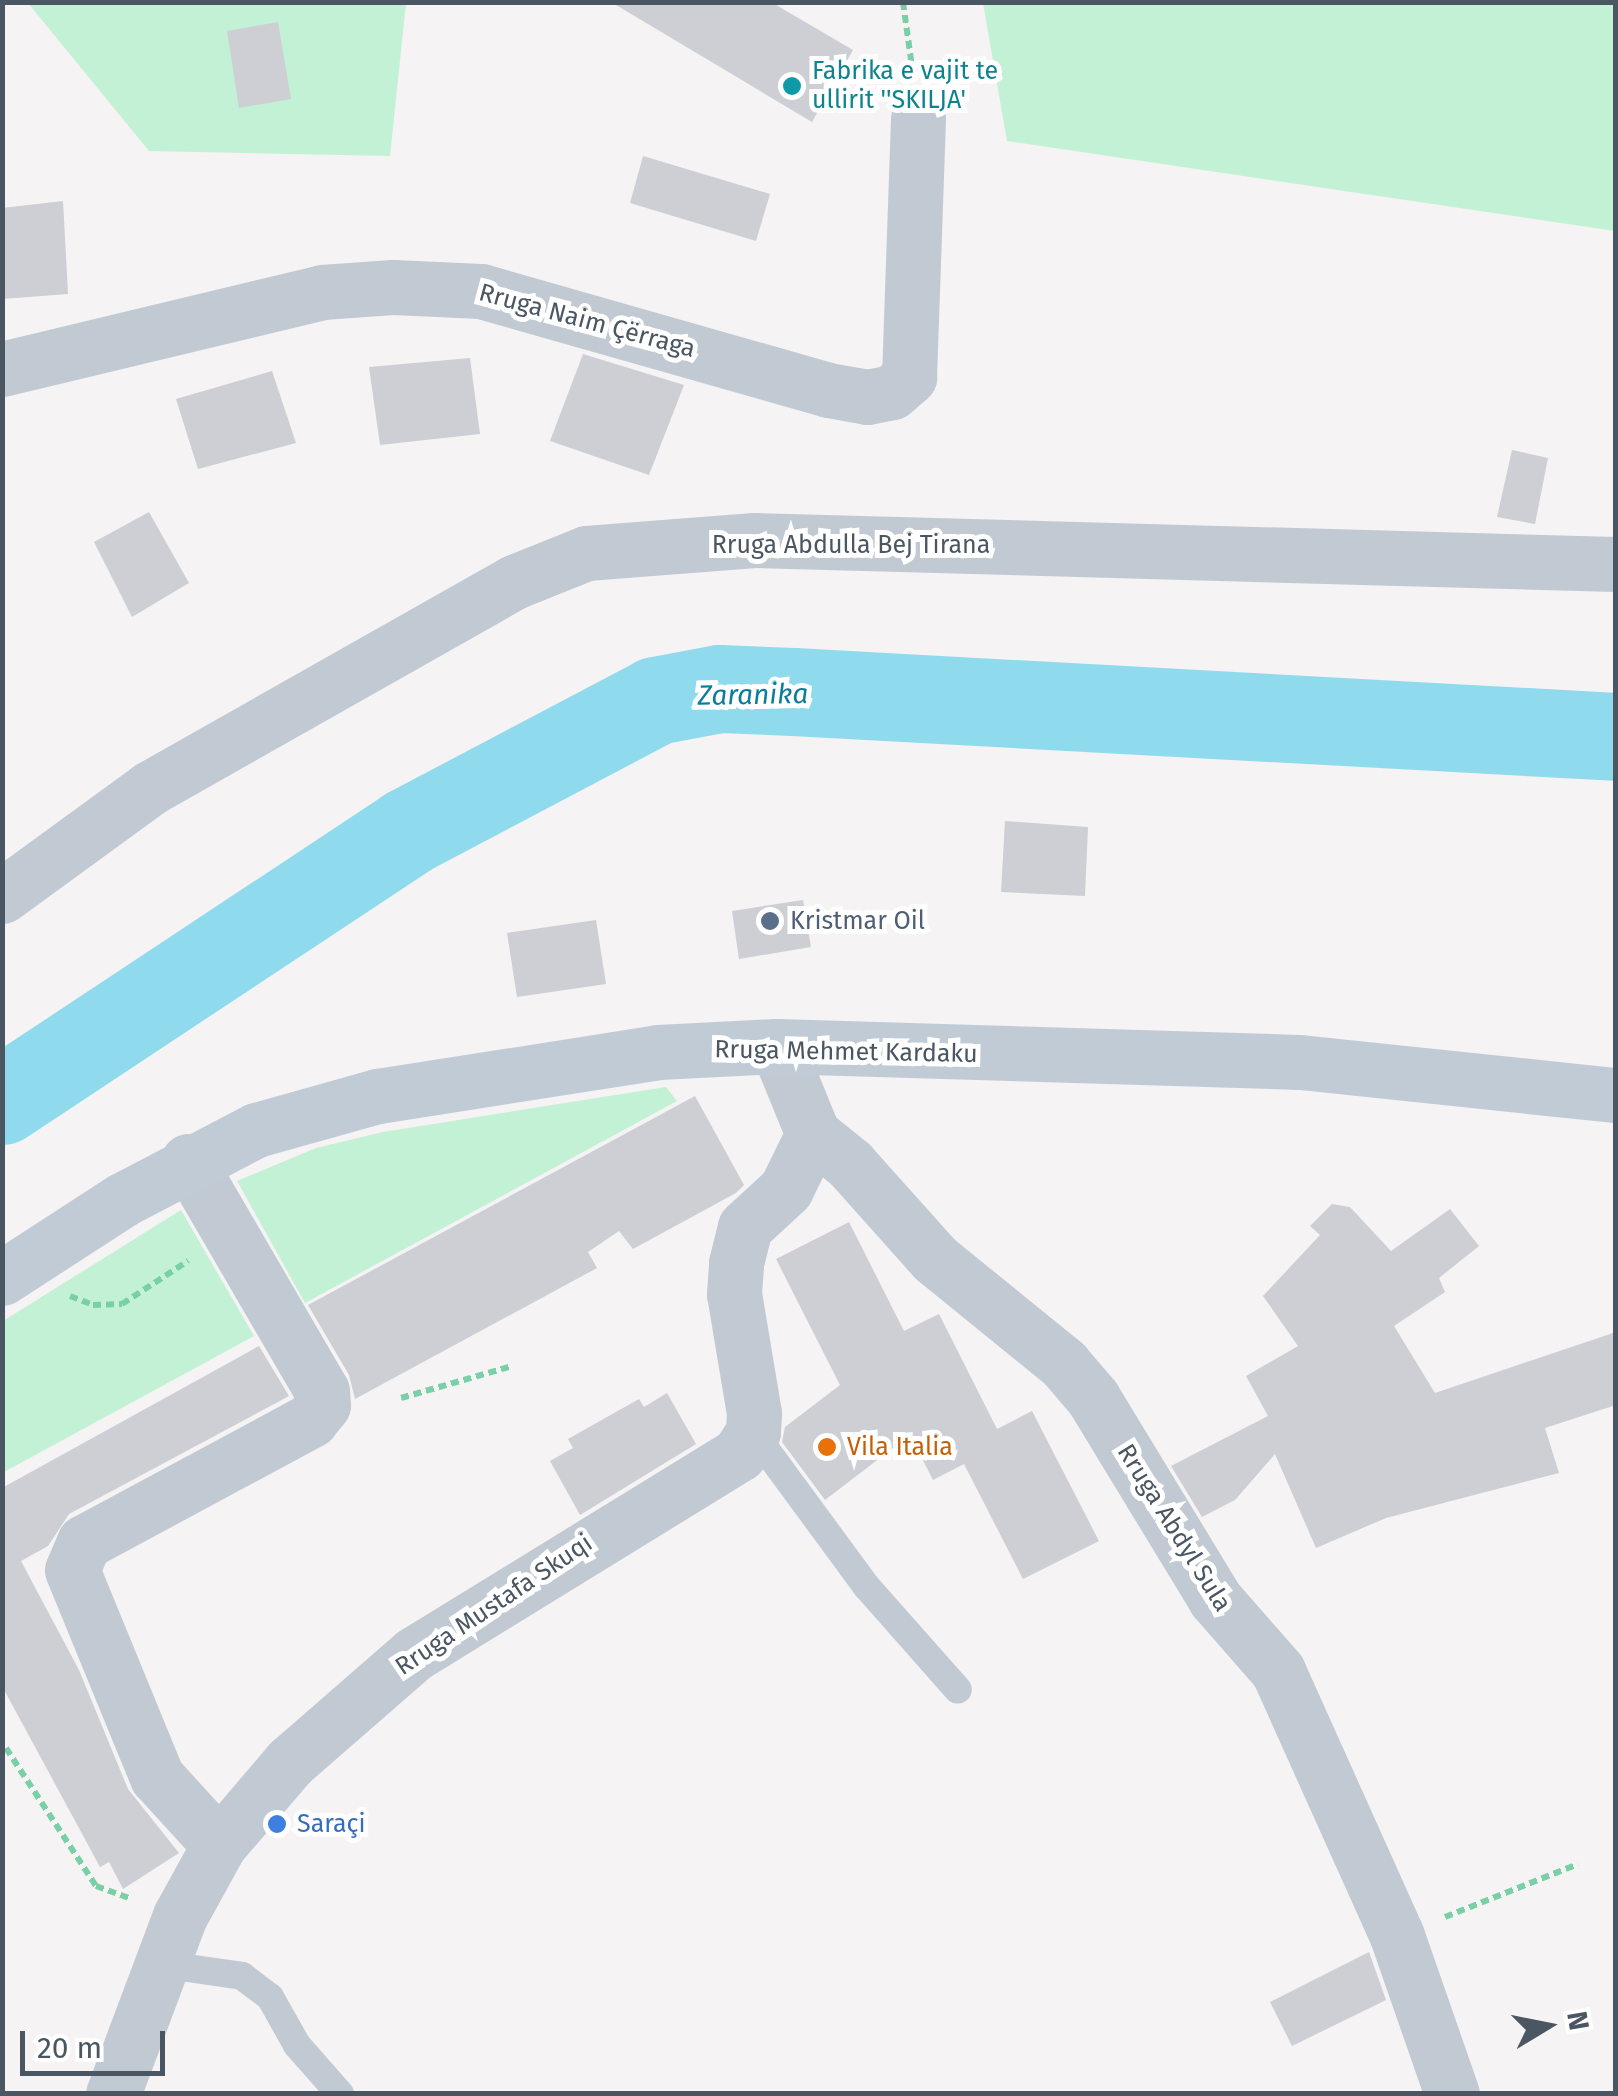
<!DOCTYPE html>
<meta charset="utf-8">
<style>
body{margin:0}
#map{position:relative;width:1618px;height:2096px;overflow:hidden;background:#f5f3f3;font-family:"Fira Sans",sans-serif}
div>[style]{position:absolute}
.green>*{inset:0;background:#c3f1d5}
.river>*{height:88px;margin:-44px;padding:0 44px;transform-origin:44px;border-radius:44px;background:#90daee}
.building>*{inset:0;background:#cdcfd5}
.path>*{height:6px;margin-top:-3px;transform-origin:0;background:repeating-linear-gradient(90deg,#7ad0a6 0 8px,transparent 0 13px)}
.service>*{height:28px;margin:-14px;padding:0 14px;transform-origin:14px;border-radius:14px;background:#c1cad2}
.minor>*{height:55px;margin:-27.5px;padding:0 27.5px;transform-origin:27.5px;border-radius:27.5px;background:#c1cad2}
.secondary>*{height:55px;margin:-27.5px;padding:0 27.5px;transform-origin:27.5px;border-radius:27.5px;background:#c1cbd6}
.dots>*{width:28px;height:28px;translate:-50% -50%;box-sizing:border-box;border:5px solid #fff;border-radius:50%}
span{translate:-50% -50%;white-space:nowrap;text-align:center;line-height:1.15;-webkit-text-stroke:10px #fff;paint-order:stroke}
.culture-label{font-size:25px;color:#0d838f}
.left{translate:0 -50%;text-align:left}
.street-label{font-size:25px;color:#4a5661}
.service-label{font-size:25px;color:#4e5e75}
.food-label{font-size:25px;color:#c56008}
.shop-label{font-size:25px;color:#366cbe}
.water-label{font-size:28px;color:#0c7c9b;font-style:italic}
.frame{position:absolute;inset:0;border:5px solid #4a5661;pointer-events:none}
.north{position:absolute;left:1498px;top:1976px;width:100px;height:100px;-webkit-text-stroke:8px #fff;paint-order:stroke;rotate:80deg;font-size:28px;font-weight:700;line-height:40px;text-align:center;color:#4a5661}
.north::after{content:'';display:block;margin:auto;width:35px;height:45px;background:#4a5661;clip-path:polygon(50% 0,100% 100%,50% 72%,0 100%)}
.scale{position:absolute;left:20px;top:2031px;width:145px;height:45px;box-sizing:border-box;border:5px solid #4a5661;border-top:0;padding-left:12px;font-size:30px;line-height:35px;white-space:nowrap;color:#4a5661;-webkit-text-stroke:8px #fff;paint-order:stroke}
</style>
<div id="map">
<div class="green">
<i style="clip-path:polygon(28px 3px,406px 3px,390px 156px,149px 151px)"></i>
<i style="clip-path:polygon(983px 3px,1615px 3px,1615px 231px,1007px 141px)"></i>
<i style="clip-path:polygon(666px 1087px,677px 1101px,305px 1303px,237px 1181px,316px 1148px,383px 1132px)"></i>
<i style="clip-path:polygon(181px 1210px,254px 1336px,4px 1472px,3px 1321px)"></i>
</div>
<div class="river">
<i style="left:2px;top:1101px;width:487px;rotate:-33.5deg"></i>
<i style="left:408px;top:832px;width:280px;rotate:-27.8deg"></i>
<i style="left:656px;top:701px;width:65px;rotate:-10.6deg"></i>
<i style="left:720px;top:689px;width:74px;rotate:2.3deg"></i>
<i style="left:794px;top:692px;width:823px;rotate:3.13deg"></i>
</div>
<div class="building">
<i style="clip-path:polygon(611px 2px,771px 2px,853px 50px,812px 122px)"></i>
<i style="clip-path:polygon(278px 22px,291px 99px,239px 108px,227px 31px)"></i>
<i style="clip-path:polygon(643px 156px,770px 194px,756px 241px,630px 203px)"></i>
<i style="clip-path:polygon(63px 201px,68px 294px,2px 299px,2px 208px)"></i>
<i style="clip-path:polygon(583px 354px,684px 385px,649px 475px,550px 441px)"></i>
<i style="clip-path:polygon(470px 358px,480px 434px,380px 445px,369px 367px)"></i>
<i style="clip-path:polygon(272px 371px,296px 443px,198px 469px,176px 399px)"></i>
<i style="clip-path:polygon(1512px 450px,1548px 458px,1535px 524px,1497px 517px)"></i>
<i style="clip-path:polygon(149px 512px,189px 583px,132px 617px,94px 542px)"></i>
<i style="clip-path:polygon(1005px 821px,1088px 827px,1085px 896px,1001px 892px)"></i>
<i style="clip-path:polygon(803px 900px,811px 947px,739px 959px,732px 911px)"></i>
<i style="clip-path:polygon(596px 920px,606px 984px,517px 997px,507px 933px)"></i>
<i style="clip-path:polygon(695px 1096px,744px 1185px,736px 1193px,633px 1249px,619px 1231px,588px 1252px,597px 1268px,355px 1399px,349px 1375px,308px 1305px)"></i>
<i style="clip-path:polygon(1332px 1204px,1350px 1207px,1391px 1251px,1450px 1209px,1479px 1246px,1439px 1278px,1445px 1292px,1394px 1326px,1435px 1393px,1616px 1332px,1616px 1405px,1545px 1428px,1559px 1473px,1386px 1518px,1316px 1548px,1275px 1454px,1235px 1500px,1202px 1517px,1171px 1466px,1268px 1416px,1246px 1376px,1298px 1346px,1263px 1296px,1320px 1235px,1310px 1226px)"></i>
<i style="clip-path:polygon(849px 1222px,904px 1331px,939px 1314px,997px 1429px,1032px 1411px,1099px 1541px,1023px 1579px,964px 1464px,933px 1480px,910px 1435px,825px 1500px,782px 1442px,785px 1427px,840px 1385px,776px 1259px)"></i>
<i style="clip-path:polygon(259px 1346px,289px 1396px,69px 1514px,48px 1546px,21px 1561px,79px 1670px,128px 1789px,179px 1853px,123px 1889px,109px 1862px,100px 1867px,2px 1686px,2px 1488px)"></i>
<i style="clip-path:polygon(667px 1393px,696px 1444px,580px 1515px,550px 1461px,573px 1448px,568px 1439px,639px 1399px,644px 1407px)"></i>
<i style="clip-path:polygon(1369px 1952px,1386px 2000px,1292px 2046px,1270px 2002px)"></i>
</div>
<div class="path">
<i style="left:903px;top:2px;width:66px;rotate:82.1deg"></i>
<i style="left:70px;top:1296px;width:25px;rotate:21deg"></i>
<i style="left:93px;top:1305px;width:29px;rotate:-2deg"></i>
<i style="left:122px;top:1304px;width:79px;rotate:-33.1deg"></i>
<i style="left:401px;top:1398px;width:116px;rotate:-16.1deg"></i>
<i style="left:6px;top:1748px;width:165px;rotate:56.9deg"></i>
<i style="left:96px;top:1886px;width:38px;rotate:20deg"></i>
<i style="left:1445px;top:1917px;width:143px;rotate:-21.7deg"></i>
</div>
<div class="service">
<i style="left:753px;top:1432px;width:192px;rotate:53.7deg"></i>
<i style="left:867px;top:1587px;width:137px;rotate:48.5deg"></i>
<i style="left:167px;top:1965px;width:76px;rotate:8.3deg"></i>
<i style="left:242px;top:1976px;width:35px;rotate:37deg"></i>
<i style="left:270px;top:1997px;width:55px;rotate:60.6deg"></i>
<i style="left:297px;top:2045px;width:65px;rotate:48.7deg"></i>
</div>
<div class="minor">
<i style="left:2px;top:369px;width:329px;rotate:-13.5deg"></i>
<i style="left:322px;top:292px;width:71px;rotate:-4deg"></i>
<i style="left:393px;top:287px;width:88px;rotate:2.6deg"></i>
<i style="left:481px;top:291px;width:361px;rotate:15.9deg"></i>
<i style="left:828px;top:390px;width:40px;rotate:10deg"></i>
<i style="left:867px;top:397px;width:25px;rotate:-11deg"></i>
<i style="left:892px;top:392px;width:23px;rotate:-41deg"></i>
<i style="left:909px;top:377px;width:259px;rotate:-88deg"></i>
<i style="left:2px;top:896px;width:183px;rotate:-36.1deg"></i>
<i style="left:150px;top:788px;width:418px;rotate:-29.5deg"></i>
<i style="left:514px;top:582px;width:78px;rotate:-21.9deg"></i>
<i style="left:586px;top:553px;width:169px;rotate:-4.4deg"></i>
<i style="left:755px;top:540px;width:861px;rotate:1.6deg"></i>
<i style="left:777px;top:1046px;width:95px;rotate:67.8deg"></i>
<i style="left:813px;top:1134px;width:48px;rotate:39deg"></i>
<i style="left:850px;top:1164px;width:127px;rotate:48.2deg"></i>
<i style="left:935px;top:1259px;width:166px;rotate:39.1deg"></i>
<i style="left:1064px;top:1364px;width:45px;rotate:49.5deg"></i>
<i style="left:1093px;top:1398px;width:235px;rotate:58.7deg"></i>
<i style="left:1215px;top:1599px;width:96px;rotate:48.8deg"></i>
<i style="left:1278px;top:1671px;width:290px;rotate:65.8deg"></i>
<i style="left:1397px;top:1936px;width:167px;rotate:70.8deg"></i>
<i style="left:188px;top:1161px;width:266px;rotate:59.8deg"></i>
<i style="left:322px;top:1391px;width:14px;rotate:86deg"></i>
<i style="left:323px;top:1405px;width:19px;rotate:129deg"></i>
<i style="left:311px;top:1420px;width:258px;rotate:151.7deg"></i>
<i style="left:84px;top:1542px;width:30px;rotate:113deg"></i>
<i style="left:72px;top:1570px;width:224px;rotate:67.7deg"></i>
<i style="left:157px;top:1777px;width:92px;rotate:47.6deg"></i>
<i style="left:113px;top:2094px;width:190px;rotate:-69.4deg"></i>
<i style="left:180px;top:1916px;width:81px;rotate:-61.2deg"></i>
<i style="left:219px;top:1845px;width:109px;rotate:-49.5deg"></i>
<i style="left:290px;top:1762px;width:164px;rotate:-41.1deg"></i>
<i style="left:414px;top:1654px;width:382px;rotate:-31.6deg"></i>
<i style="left:739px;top:1454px;width:26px;rotate:-58deg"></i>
<i style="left:753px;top:1432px;width:19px;rotate:-87deg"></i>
<i style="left:754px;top:1413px;width:121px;rotate:-99.5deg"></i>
<i style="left:734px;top:1294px;width:31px;rotate:-86deg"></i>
<i style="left:736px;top:1263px;width:37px;rotate:-76deg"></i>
<i style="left:745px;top:1227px;width:56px;rotate:-42.8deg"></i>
<i style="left:786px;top:1189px;width:61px;rotate:-63.9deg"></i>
</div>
<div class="secondary">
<i style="left:2px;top:1278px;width:143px;rotate:-33deg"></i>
<i style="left:122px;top:1200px;width:151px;rotate:-27.6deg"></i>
<i style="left:256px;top:1130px;width:127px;rotate:-15.6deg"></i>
<i style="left:378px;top:1096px;width:283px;rotate:-8.9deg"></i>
<i style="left:658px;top:1052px;width:119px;rotate:-2.9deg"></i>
<i style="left:777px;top:1046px;width:523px;rotate:1.75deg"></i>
<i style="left:1300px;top:1062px;width:318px;rotate:6deg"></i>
</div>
<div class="dots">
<i style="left:792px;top:86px;background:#0f9aa8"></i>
<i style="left:770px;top:921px;background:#5c6f8a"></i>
<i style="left:827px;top:1447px;background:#e8710a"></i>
<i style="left:277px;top:1824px;background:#3f7fe0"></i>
</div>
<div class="culture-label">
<span class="left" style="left:812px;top:86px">Fabrika e vajit te<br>ullirit ''SKILJA'</span>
</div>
<div class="street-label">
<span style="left:587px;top:321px;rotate:15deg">Rruga Naim Çërraga</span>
<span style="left:851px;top:545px">Rruga Abdulla Bej Tirana</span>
<span style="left:846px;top:1052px;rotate:1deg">Rruga Mehmet Kardaku</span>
<span style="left:1174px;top:1528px;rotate:58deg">Rruga Abdyl Sula</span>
<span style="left:494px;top:1605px;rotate:-34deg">Rruga Mustafa Skuqi</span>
</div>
<div class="service-label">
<span class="left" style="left:790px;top:921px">Kristmar Oil</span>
</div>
<div class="food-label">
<span class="left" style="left:847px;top:1447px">Vila Italia</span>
</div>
<div class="shop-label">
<span class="left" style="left:297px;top:1824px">Saraçi</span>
</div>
<div class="water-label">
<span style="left:753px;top:695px;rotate:-1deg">Zaranika</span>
</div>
<div class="frame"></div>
<div class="north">N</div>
<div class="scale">20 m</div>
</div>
